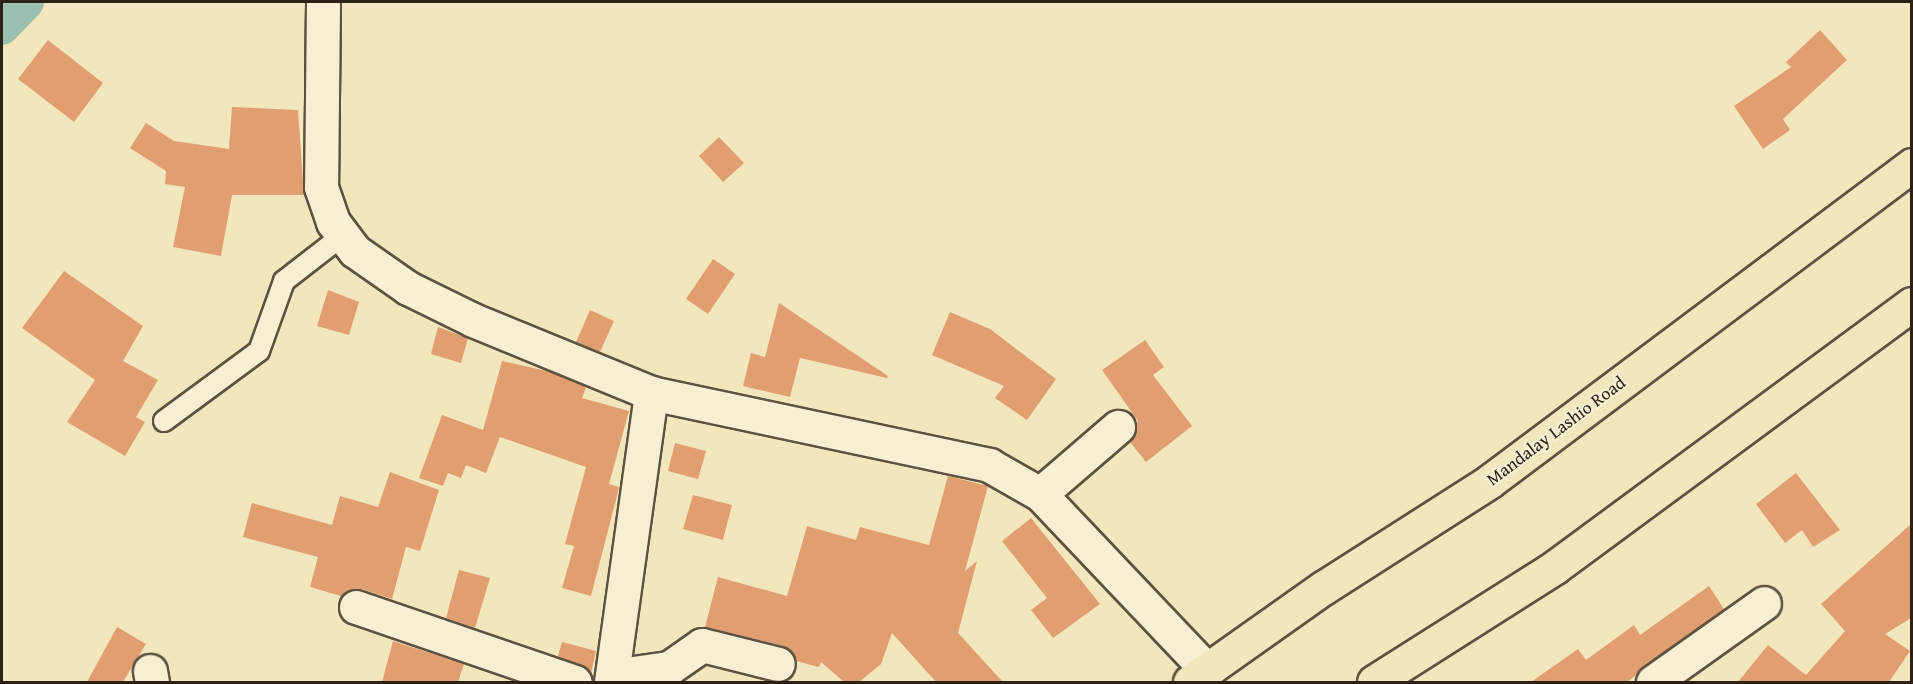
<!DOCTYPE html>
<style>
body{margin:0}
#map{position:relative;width:1913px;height:684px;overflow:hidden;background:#f2e6bd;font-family:"Gentium Book Plus",serif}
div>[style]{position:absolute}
.canal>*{height:34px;margin:-17px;padding:0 17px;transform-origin:17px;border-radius:17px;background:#9bc0af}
.building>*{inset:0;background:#e19f71}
.roads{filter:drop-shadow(2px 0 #5d5240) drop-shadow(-2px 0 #5d5240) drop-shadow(0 2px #5d5240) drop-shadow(0 -2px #5d5240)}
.service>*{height:20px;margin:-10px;padding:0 10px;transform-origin:10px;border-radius:10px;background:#f7efd4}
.minor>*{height:33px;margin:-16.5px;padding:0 16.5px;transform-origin:16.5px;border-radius:16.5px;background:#f7efd4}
.trunk>*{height:33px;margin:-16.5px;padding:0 16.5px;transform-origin:16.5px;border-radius:16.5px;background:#f2e6bd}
span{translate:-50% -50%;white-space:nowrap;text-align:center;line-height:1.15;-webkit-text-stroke:4.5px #f7efd4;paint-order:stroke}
.street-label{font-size:18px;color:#2b2116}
.frame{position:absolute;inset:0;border:3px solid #2b2116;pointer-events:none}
</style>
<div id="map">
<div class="canal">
<i style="left:2px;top:28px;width:36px;rotate:-46deg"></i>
</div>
<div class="building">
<i style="clip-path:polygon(1820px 30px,1847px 60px,1783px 119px,1790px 130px,1763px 149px,1734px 106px,1791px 67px,1786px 62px)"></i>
<i style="clip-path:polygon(48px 40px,103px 83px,74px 122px,18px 79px)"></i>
<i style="clip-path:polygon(232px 107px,298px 110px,304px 195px,232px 195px,221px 256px,173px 247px,185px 187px,165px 184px,166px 171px,130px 148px,146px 123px,174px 141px,229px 149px)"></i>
<i style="clip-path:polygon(719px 137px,744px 163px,723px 182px,699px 156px)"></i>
<i style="clip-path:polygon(713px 259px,735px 274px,708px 314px,686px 299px)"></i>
<i style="clip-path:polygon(64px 271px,143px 326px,123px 361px,158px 380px,136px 417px,145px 422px,125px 456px,67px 422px,95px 380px,22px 328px)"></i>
<i style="clip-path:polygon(328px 290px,359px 302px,349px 335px,317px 326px)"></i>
<i style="clip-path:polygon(779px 303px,888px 376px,887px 378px,800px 358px,790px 397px,743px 386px,751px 353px,765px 357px)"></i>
<i style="clip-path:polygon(590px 310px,614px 321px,600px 352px,576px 342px)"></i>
<i style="clip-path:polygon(950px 312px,990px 329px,1056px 379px,1027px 420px,995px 398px,1004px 386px,932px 355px)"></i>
<i style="clip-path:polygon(438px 327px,468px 338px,461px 363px,431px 354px)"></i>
<i style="clip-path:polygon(1145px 340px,1164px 367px,1153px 375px,1192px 426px,1146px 462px,1130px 442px,1138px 421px,1102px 370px)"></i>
<i style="clip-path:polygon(502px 361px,551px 372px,586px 387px,582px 398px,629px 411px,609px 484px,619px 487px,618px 492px,591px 596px,562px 588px,574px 546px,565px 544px,586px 467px,500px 437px,486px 473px,466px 465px,461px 478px,448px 473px,443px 486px,419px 478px,442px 415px,483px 430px)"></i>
<i style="clip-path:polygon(675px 443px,706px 451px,698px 479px,668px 471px)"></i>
<i style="clip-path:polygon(390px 472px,439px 490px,420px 551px,406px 547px,392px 599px,362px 589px,341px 596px,310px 587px,318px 557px,243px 537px,252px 503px,332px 525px,340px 496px,378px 507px)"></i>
<i style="clip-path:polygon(1796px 473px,1840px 530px,1813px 547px,1802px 530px,1785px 543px,1756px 504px)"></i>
<i style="clip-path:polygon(948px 476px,988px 486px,965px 571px,977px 561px,958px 633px,1003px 682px,936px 682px,892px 633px,881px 664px,859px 682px,844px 682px,821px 662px,819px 667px,796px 661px,783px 646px,705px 627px,718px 577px,787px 596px,807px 526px,856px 540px,860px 527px,929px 545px)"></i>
<i style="clip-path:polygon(693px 495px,732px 505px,723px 540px,683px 529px)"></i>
<i style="clip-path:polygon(1031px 518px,1100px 604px,1053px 638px,1031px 610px,1047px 598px,1002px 541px)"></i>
<i style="clip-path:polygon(1911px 524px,1911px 618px,1885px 634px,1910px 651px,1889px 682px,1738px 682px,1768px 645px,1806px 675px,1845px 631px,1821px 604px)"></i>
<i style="clip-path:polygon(459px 570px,490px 578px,475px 628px,446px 618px)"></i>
<i style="clip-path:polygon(1709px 586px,1724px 609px,1627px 682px,1531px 682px,1578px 649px,1586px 660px,1634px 625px,1640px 635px)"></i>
<i style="clip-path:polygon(117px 627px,146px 644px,123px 682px,87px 682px)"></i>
<i style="clip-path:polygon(393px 641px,464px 664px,458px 682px,382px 682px)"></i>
<i style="clip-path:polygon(562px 642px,596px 651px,591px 673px,558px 656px)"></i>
</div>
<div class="roads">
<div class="service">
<i style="left:164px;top:421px;width:118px;rotate:-36.4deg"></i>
<i style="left:259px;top:351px;width:74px;rotate:-70.3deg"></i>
<i style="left:284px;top:281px;width:73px;rotate:-37.8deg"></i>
</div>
<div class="minor">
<i style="left:323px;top:2px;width:185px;rotate:90.6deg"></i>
<i style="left:321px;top:187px;width:37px;rotate:71deg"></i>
<i style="left:333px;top:222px;width:36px;rotate:53deg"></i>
<i style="left:355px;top:251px;width:65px;rotate:34.9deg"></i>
<i style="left:408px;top:288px;width:72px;rotate:26.2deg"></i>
<i style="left:473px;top:320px;width:192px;rotate:22.3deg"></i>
<i style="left:651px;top:393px;width:346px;rotate:12deg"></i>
<i style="left:989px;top:465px;width:59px;rotate:29.6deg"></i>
<i style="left:1040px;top:494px;width:244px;rotate:46.5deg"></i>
<i style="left:1040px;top:494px;width:103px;rotate:-40.7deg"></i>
<i style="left:356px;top:607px;width:231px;rotate:18.9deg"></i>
<i style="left:150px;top:671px;width:11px;rotate:80deg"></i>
<i style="left:612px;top:676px;width:58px;rotate:-8deg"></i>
<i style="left:669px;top:668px;width:40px;rotate:-34.9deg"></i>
<i style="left:702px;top:645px;width:78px;rotate:14deg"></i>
<i style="left:611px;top:682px;width:292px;rotate:-82.1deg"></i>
<i style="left:1653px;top:682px;width:136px;rotate:-35.4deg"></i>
</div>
<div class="trunk">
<i style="left:1190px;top:682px;width:163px;rotate:-35.3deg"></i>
<i style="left:1323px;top:588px;width:198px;rotate:-32.6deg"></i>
<i style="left:1490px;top:481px;width:527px;rotate:-36.83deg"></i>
<i style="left:1374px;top:682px;width:214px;rotate:-32.4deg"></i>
<i style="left:1555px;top:567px;width:443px;rotate:-36.4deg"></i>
</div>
</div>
<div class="street-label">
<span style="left:1556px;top:431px;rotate:-37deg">Mandalay Lashio Road</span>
</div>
<div class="frame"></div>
</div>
